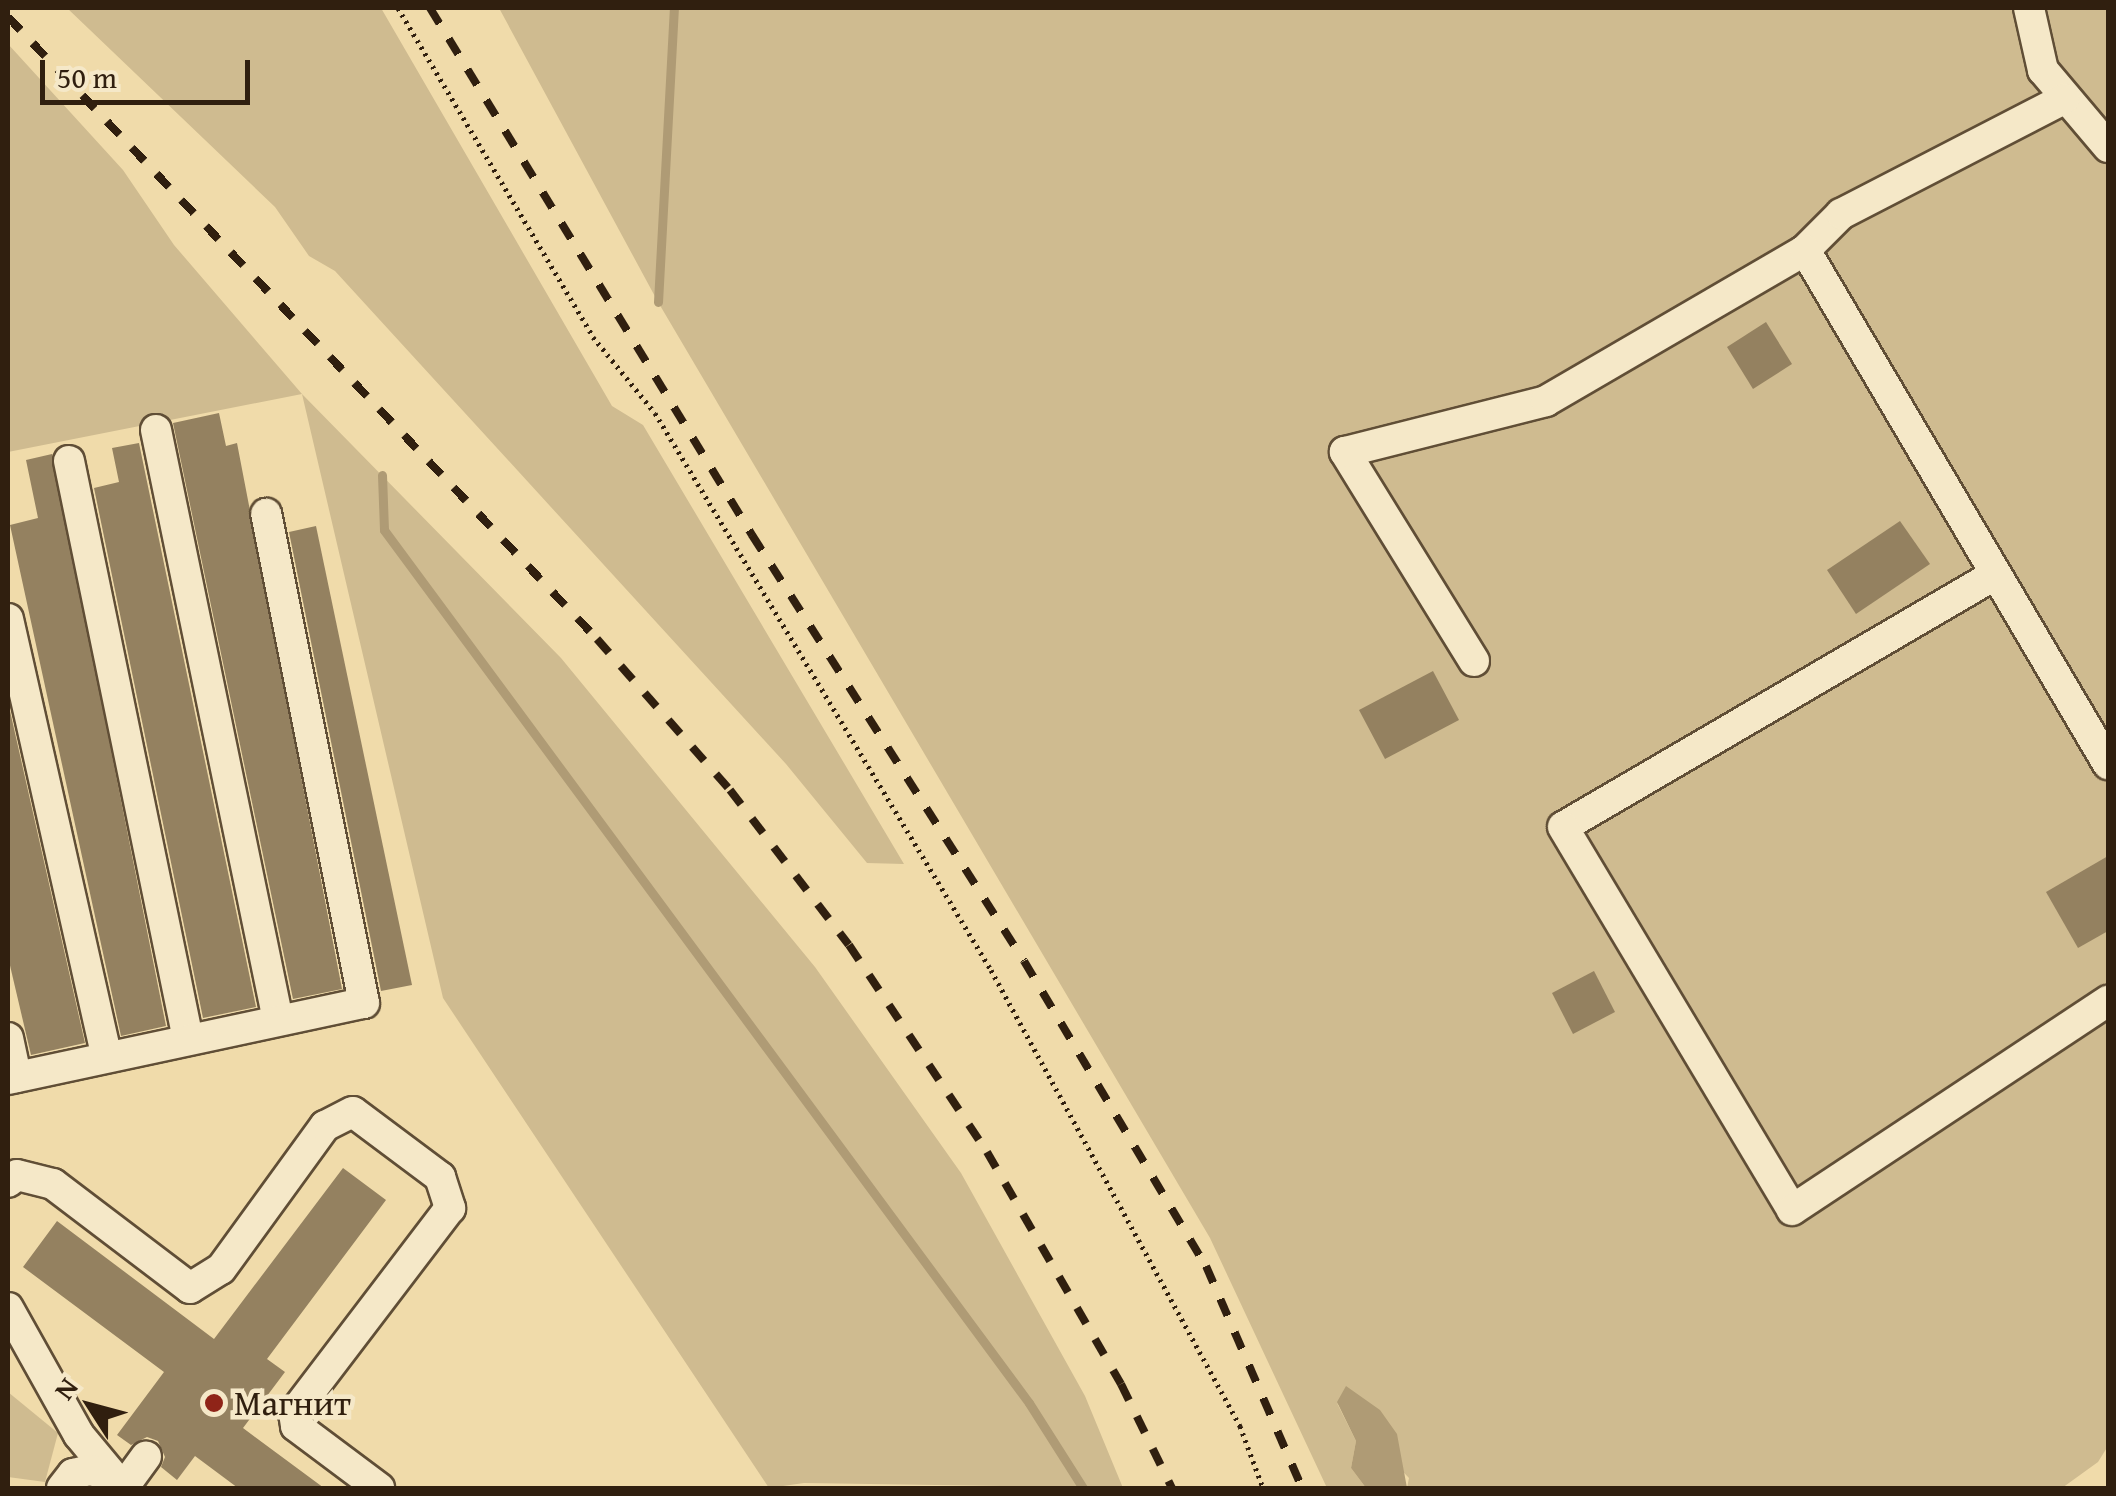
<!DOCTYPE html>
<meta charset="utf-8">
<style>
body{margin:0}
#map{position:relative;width:2116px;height:1496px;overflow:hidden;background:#f0dbaa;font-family:"Gentium Book Plus",serif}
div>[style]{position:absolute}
.green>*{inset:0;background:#cfbb90}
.water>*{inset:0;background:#af9b75}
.stream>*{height:9px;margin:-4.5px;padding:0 4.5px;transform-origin:4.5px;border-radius:4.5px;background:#af9b75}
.building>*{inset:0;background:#948160}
.path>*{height:5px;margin-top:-2.5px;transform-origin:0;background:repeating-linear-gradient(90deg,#301f0f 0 2.5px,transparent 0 7.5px)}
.roads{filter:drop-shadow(2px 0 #604e36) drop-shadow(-2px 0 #604e36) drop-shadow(0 2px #604e36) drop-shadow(0 -2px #604e36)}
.minor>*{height:30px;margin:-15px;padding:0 15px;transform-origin:15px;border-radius:15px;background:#f5e8c8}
.rail>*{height:8px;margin-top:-4px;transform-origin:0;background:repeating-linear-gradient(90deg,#301f0f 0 18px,transparent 0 36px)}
.dots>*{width:28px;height:28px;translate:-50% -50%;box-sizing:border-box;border:5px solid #f5e8c8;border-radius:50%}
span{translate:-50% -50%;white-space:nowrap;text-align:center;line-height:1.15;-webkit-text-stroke:9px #f5e8c8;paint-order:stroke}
.poi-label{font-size:35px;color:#301f0f}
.left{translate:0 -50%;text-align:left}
.frame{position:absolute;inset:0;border:10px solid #301f0f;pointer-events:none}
.north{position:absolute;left:40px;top:1356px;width:100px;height:100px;-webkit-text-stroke:8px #f5e8c8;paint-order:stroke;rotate:306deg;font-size:28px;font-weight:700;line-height:40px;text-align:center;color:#301f0f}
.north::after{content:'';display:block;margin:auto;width:35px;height:45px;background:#301f0f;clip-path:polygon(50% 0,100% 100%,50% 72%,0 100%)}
.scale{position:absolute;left:40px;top:60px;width:210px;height:45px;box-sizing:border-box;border:5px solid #301f0f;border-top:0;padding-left:12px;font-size:30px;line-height:35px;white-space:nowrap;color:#301f0f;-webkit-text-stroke:8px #f5e8c8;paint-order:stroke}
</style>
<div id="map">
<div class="green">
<i style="clip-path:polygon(67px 8px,381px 8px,612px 406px,643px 425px,904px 864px,867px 863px,786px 764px,335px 271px,309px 256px,275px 207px)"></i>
<i style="clip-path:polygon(499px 8px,2108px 8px,2108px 1446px,2098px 1462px,2062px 1488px,1407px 1488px,1409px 1478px,1337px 1403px,1356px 1441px,1351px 1468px,1366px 1488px,1327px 1488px,1210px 1238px,658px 302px)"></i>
<i style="clip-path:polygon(8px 44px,123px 170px,174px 245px,302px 394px,561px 658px,815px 967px,961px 1173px,1085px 1396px,1123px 1488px,804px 1483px,769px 1488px,443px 998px,302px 394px,8px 452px)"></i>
<i style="clip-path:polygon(8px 1392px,58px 1433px,45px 1482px,8px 1477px)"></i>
</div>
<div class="water">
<i style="clip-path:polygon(1346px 1386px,1380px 1410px,1397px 1434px,1407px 1488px,1366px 1488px,1351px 1468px,1356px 1441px,1337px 1402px)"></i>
</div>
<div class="stream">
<i style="left:658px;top:302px;width:294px;rotate:-86.9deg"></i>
<i style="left:382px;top:475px;width:55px;rotate:87.9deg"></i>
<i style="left:384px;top:530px;width:1085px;rotate:53.54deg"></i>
<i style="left:1029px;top:1403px;width:101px;rotate:57.6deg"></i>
</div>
<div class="building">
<i style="clip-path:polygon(1766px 322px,1792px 364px,1753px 389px,1727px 347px)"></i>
<i style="clip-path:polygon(219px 413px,226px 446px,237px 443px,342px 989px,293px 999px,173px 423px)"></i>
<i style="clip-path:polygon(139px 443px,256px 1007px,203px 1018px,94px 488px,119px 482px,112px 448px)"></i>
<i style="clip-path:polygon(52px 454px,166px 1026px,121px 1036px,10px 525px,38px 518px,26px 460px)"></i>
<i style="clip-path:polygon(1900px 521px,1930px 564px,1856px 614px,1827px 570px)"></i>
<i style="clip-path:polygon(316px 526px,412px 985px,381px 991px,289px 532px)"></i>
<i style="clip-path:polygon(1433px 671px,1459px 720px,1385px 759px,1359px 710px)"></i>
<i style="clip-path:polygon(8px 702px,85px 1043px,31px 1055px,8px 957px)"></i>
<i style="clip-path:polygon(2108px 856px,2108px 931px,2078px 948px,2046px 892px)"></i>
<i style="clip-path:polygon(1594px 971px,1615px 1012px,1573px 1034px,1552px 993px)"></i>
<i style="clip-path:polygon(343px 1168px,386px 1200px,267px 1359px,285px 1372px,243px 1428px,324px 1488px,238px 1488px,195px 1456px,177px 1480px,161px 1467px,165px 1457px,158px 1441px,147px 1437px,131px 1445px,117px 1435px,164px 1372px,23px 1267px,57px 1221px,214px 1339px)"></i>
</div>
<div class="path">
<i style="left:398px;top:8px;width:382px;rotate:59.3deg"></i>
<i style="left:593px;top:337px;width:98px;rotate:50.8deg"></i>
<i style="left:655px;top:413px;width:650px;rotate:58.9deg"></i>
<i style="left:991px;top:970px;width:520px;rotate:61.36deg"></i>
<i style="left:1240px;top:1426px;width:66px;rotate:69.6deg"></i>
</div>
<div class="roads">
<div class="minor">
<i style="left:2029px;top:8px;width:64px;rotate:77.3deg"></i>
<i style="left:2043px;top:70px;width:101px;rotate:49.8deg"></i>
<i style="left:1805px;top:250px;width:51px;rotate:-45deg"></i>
<i style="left:1841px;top:214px;width:251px;rotate:-27.3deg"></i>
<i style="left:156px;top:430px;width:602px;rotate:78.32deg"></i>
<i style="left:69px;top:461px;width:590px;rotate:78.37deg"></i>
<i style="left:1996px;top:574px;width:501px;rotate:149.7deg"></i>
<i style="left:1563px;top:827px;width:446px;rotate:59.1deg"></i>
<i style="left:1792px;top:1210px;width:379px;rotate:-33.5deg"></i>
<i style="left:8px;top:619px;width:449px;rotate:77.3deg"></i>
<i style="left:1474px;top:661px;width:246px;rotate:-121.7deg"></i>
<i style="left:1345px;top:452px;width:207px;rotate:-14.2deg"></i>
<i style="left:1546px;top:401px;width:300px;rotate:-30.2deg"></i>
<i style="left:1805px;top:250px;width:597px;rotate:59.48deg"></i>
<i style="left:8px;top:1038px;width:40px;rotate:78deg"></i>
<i style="left:8px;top:1079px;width:364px;rotate:-12.1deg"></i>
<i style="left:364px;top:1003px;width:499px;rotate:-101.3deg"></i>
<i style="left:8px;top:1182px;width:11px;rotate:-38deg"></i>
<i style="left:17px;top:1175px;width:37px;rotate:14deg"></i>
<i style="left:53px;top:1184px;width:172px;rotate:37.2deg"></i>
<i style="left:190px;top:1288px;width:36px;rotate:-32deg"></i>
<i style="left:221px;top:1269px;width:177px;rotate:-54deg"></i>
<i style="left:325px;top:1126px;width:31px;rotate:-27deg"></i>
<i style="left:353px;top:1112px;width:109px;rotate:36.8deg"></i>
<i style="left:440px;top:1177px;width:33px;rotate:72deg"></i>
<i style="left:450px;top:1208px;width:258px;rotate:127.3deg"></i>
<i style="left:294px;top:1413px;width:13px;rotate:81deg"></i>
<i style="left:296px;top:1426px;width:104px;rotate:36.8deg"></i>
<i style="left:8px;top:1308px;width:145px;rotate:60.8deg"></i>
<i style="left:79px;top:1435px;width:69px;rotate:50.3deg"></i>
<i style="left:123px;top:1488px;width:39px;rotate:-54deg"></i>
<i style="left:62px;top:1488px;width:18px;rotate:-52deg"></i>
<i style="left:73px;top:1474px;width:18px;rotate:-13deg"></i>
<i style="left:91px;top:1470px;width:23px;rotate:18deg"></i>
</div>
</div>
<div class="rail">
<i style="left:430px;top:8px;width:618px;rotate:58.57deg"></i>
<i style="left:752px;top:535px;width:505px;rotate:57.44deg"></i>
<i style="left:1024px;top:961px;width:355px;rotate:59.2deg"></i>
<i style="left:1206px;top:1266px;width:242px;rotate:66.6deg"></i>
<i style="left:8px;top:17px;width:857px;rotate:46.56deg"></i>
<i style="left:597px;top:639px;width:201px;rotate:48.6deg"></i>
<i style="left:730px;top:790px;width:195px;rotate:52.5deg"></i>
<i style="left:849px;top:945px;width:249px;rotate:56.3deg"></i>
<i style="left:987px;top:1152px;width:268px;rotate:60deg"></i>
<i style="left:1121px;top:1384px;width:116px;rotate:63.9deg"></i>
</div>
<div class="dots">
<i style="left:214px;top:1403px;background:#8f2418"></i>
</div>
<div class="poi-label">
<span class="left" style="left:234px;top:1403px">Магнит</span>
</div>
<div class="frame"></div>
<div class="north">N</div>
<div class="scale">50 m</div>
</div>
